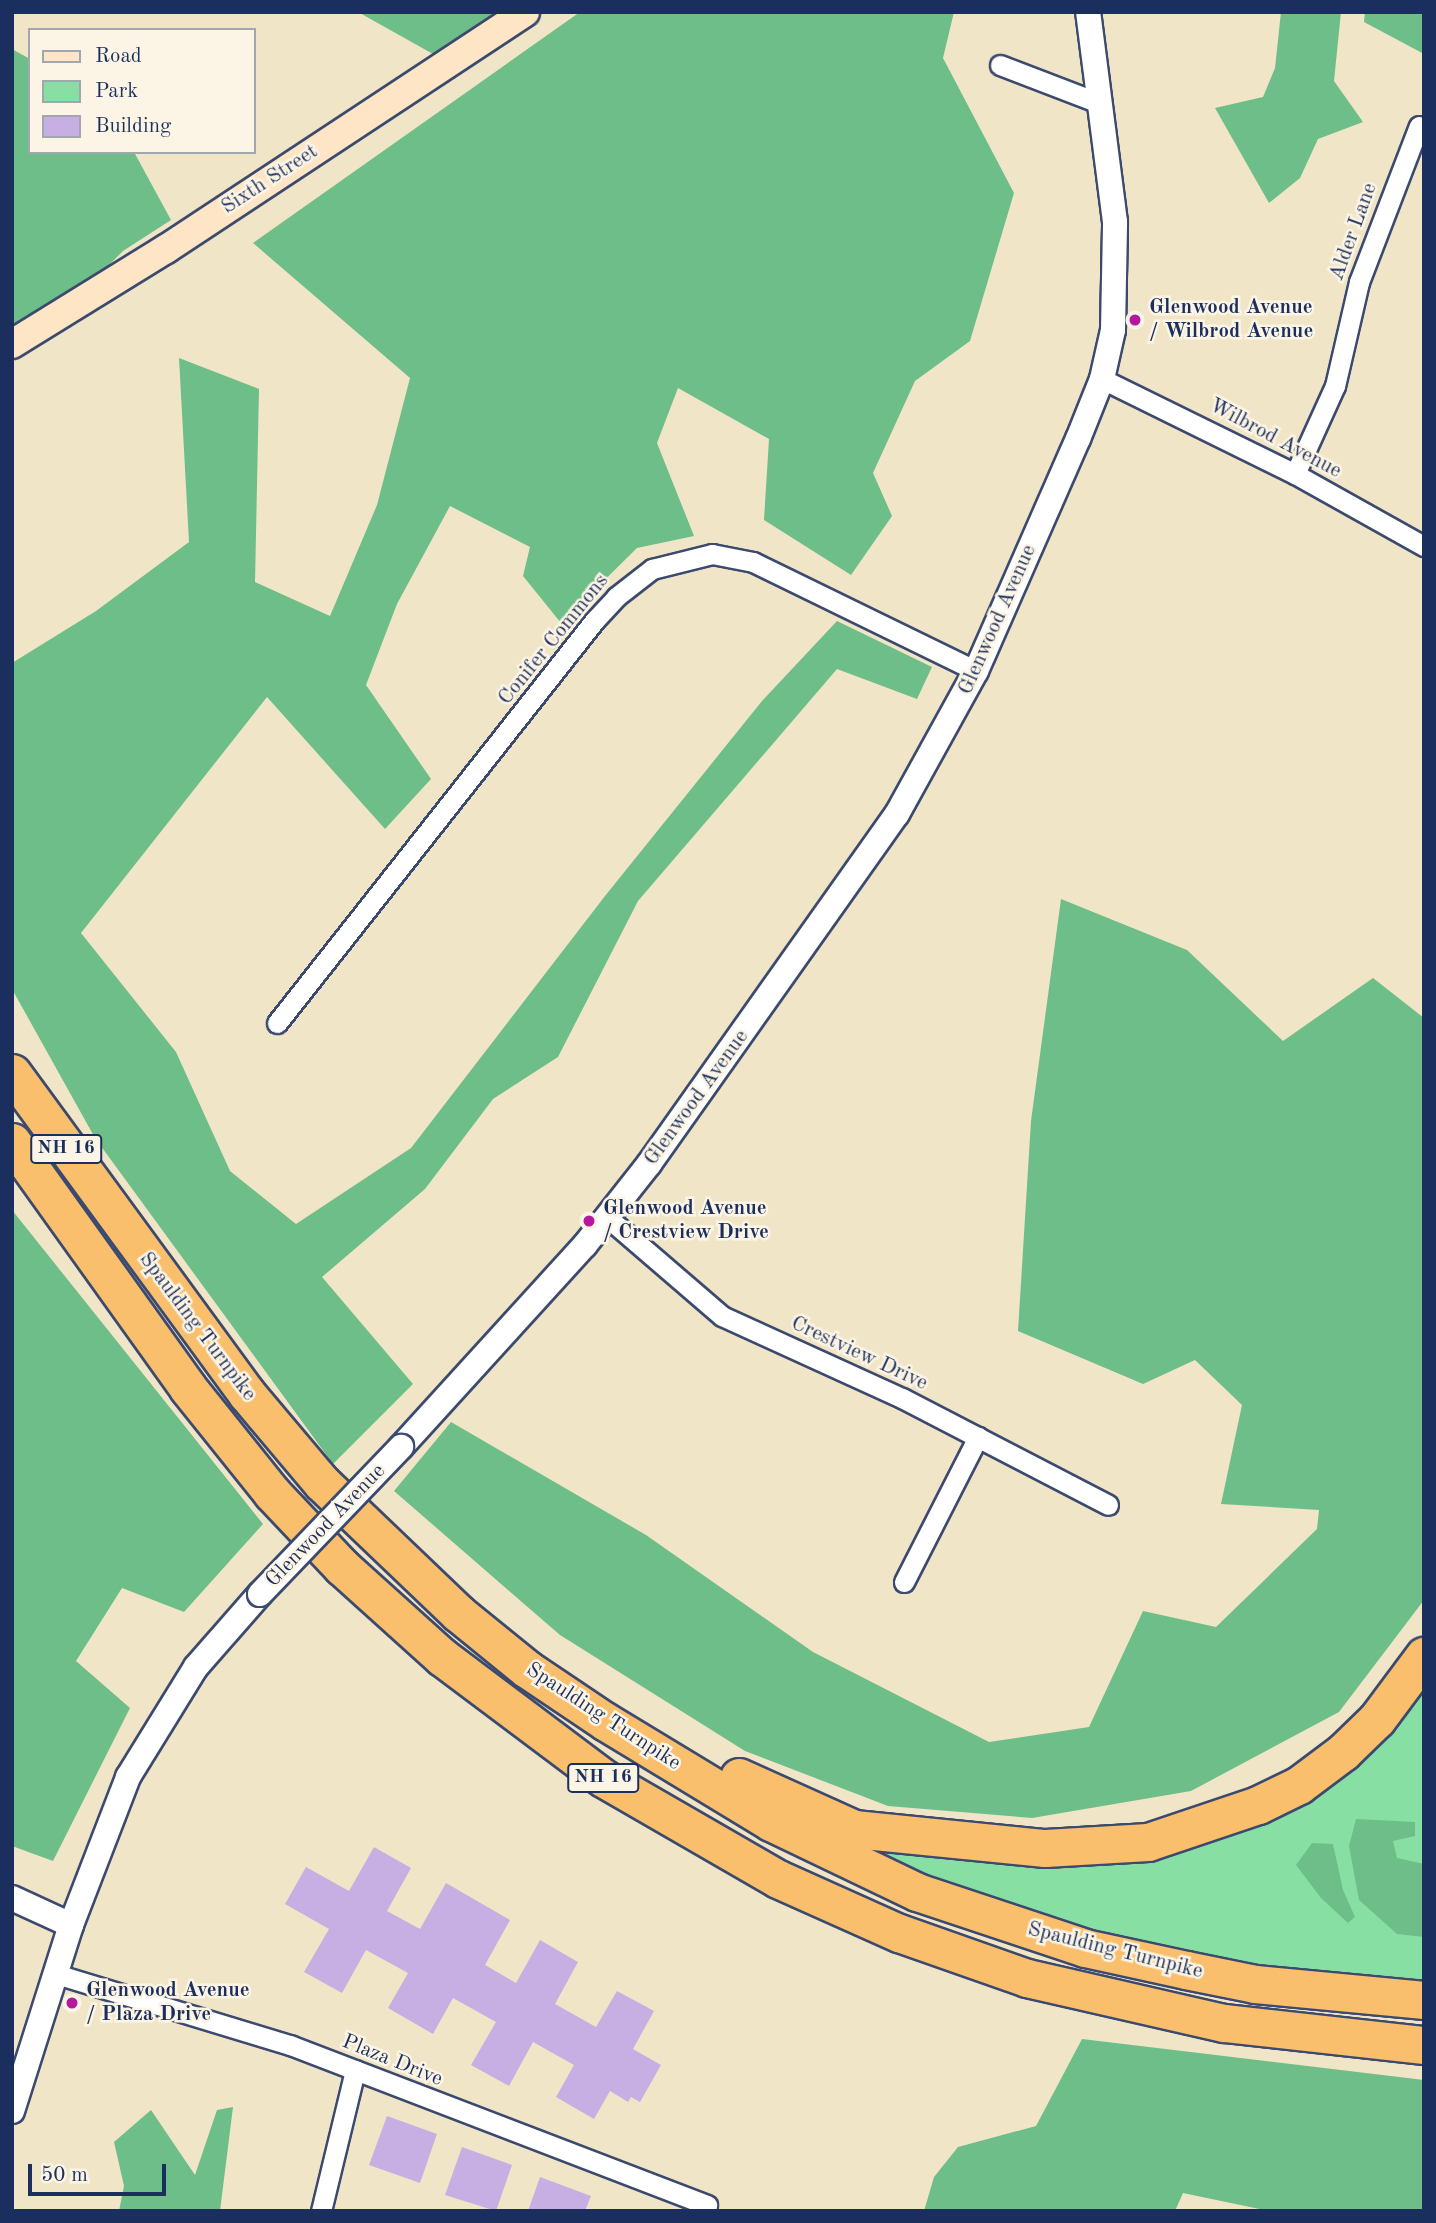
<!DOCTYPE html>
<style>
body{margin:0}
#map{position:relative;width:1436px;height:2223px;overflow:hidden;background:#f1e5c7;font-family:"Old Standard TT",serif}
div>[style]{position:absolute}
.green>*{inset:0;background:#88dfa3}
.forest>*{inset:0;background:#6ebe89}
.building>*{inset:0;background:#c7afe3}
.roads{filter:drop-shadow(2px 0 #3b4a6e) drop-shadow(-2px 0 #3b4a6e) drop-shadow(0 2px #3b4a6e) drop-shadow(0 -2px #3b4a6e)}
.minor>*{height:19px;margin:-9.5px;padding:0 9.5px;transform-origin:9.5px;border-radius:9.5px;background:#fff}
.tertiary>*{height:24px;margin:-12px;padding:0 12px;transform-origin:12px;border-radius:12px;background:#fff}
.secondary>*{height:28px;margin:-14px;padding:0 14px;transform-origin:14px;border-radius:14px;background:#fde5c5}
.motorway>*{height:37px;margin:-18.5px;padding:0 18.5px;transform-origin:18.5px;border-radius:18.5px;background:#f9bf6d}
.bridges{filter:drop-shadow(2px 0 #3b4a6e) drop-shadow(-2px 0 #3b4a6e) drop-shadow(0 2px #3b4a6e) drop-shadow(0 -2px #3b4a6e)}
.tertiary-bridge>*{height:24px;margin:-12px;padding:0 12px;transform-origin:12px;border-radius:12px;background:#fff}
.dots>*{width:19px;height:19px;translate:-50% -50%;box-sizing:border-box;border:4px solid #fcf5e5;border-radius:50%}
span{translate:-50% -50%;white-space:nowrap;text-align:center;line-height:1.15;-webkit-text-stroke:5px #fcf5e5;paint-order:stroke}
.shield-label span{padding:2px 5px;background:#fcf5e5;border:2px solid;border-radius:5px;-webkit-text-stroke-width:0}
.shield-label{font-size:19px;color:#1b2f5e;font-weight:700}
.street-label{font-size:21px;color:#1b2f5e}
.poi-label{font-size:21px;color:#1b2f5e;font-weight:700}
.left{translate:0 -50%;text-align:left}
.frame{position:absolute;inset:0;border:14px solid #1b2f5e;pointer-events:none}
.legend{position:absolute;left:28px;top:28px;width:228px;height:126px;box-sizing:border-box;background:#fcf5e5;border:2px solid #a2a6af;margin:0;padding:9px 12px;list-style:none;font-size:21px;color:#1b2f5e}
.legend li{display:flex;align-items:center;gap:14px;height:35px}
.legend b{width:35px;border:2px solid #a2a6af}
.scale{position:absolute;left:28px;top:2164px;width:138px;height:32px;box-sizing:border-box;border:4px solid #1b2f5e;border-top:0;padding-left:9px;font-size:21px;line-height:24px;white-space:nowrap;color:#1b2f5e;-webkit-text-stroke:5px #fcf5e5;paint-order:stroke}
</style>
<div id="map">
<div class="green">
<i style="clip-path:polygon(1424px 1675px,1424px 1987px,1164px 1955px,977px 1903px,825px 1834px,881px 1851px,949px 1860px,1020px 1865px,1101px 1859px,1232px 1823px)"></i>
</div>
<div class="forest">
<i style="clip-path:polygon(358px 12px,498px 12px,433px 54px)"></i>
<i style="clip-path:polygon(580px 12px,954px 12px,943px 58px,1014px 193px,970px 341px,915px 381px,873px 473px,892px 516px,851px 575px,764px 520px,769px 439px,678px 388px,657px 443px,694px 536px,637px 548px,561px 623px,523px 576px,530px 547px,450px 506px,397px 604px,366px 685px,431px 779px,385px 829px,267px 697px,81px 933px,176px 1052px,230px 1171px,296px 1224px,411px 1148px,605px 896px,762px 701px,837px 621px,932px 667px,917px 699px,837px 669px,638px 901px,558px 1057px,493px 1099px,425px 1189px,322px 1277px,413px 1384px,333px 1464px,95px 1138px,12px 989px,12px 663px,96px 611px,189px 542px,179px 358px,259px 389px,255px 582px,330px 616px,377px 505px,410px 378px,253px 243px)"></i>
<i style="clip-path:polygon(1281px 12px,1341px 12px,1334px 81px,1363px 122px,1318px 139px,1300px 178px,1269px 203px,1215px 108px,1263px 97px,1275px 68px)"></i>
<i style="clip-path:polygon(1365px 12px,1424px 12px,1424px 54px,1364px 22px)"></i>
<i style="clip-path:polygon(12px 49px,30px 59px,30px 152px,134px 152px,171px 220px,123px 251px,84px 290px,12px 330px)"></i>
<i style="clip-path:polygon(1061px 899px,1187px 950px,1283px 1041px,1373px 978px,1424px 1018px,1424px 1600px,1339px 1712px,1191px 1791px,1032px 1818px,888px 1806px,745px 1751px,560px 1635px,394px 1491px,451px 1422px,646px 1535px,813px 1652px,989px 1742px,1089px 1727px,1143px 1611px,1216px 1627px,1317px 1529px,1319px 1510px,1221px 1504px,1242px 1405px,1195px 1360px,1143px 1384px,1018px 1331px,1031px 1121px)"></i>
<i style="clip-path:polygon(12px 1210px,263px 1524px,184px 1612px,122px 1588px,76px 1661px,130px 1708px,53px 1861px,12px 1846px)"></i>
<i style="clip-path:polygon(1356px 1819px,1415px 1822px,1415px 1836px,1393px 1841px,1397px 1858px,1424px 1864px,1424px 1937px,1397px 1934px,1359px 1900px,1349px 1846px)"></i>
<i style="clip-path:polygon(1312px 1843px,1333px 1844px,1343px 1890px,1355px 1917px,1348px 1923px,1321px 1898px,1296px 1865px)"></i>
<i style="clip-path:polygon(1082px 2039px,1424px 2080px,1424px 2211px,1269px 2211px,1183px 2193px,1175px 2211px,924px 2211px,934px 2177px,958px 2147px,1036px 2126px)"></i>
<i style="clip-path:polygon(233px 2107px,220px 2211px,119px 2211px,124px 2186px,114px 2142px,151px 2110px,195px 2175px,217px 2110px)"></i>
</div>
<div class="building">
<i style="clip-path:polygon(374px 1847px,411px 1868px,387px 1911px,420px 1929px,446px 1883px,510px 1920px,485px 1965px,516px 1983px,540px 1940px,578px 1962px,555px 2004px,596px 2027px,617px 1991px,654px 2011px,633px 2049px,661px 2065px,640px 2102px,631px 2097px,628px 2102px,610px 2091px,594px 2119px,556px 2097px,574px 2065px,533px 2042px,509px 2086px,471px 2065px,496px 2022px,453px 1998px,433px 2034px,388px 2008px,408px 1973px,366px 1950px,342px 1993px,304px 1972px,329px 1929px,285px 1904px,306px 1867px,349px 1891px)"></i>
<i style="clip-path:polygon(387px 2116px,437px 2134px,420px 2183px,369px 2165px)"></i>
<i style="clip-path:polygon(462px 2147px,512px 2165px,496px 2211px,445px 2195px)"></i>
<i style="clip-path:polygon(540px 2177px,591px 2196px,585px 2211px,528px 2211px)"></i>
</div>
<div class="roads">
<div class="minor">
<i style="left:1000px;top:65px;width:106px;rotate:21deg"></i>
<i style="left:1102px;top:379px;width:215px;rotate:26.2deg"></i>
<i style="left:1295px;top:474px;width:148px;rotate:29.2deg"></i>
<i style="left:1295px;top:474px;width:97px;rotate:-65.6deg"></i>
<i style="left:1335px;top:386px;width:107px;rotate:-77deg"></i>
<i style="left:1359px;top:282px;width:167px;rotate:-69deg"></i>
<i style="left:277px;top:1023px;width:512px;rotate:-51.74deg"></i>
<i style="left:594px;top:621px;width:33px;rotate:-47deg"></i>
<i style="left:616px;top:597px;width:46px;rotate:-37.9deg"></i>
<i style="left:652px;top:569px;width:62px;rotate:-14deg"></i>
<i style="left:712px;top:554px;width:42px;rotate:11deg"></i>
<i style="left:753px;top:562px;width:248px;rotate:26deg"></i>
<i style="left:608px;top:1218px;width:150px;rotate:40.7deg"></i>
<i style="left:722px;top:1316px;width:198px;rotate:24.5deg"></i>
<i style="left:902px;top:1398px;width:232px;rotate:27.4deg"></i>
<i style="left:904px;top:1582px;width:163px;rotate:-63deg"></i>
<i style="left:56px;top:1974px;width:245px;rotate:16.9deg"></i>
<i style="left:290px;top:2045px;width:447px;rotate:21deg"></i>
<i style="left:321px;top:2211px;width:145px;rotate:-76.4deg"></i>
</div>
<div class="tertiary">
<i style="left:401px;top:1447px;width:273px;rotate:-47.7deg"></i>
<i style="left:585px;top:1245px;width:103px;rotate:-51.7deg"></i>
<i style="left:649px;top:1164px;width:429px;rotate:-54.7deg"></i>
<i style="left:897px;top:814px;width:163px;rotate:-61.1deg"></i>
<i style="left:976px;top:671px;width:253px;rotate:-66.3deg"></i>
<i style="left:1078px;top:439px;width:65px;rotate:-68.2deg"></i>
<i style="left:1102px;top:379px;width:50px;rotate:-77.3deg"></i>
<i style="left:1113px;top:330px;width:108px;rotate:-88.9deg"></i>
<i style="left:1115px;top:222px;width:212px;rotate:-97.3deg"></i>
<i style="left:12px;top:1898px;width:65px;rotate:24.6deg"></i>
<i style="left:12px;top:2111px;width:195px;rotate:-72.4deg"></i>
<i style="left:71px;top:1925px;width:159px;rotate:-68.9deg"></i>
<i style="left:128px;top:1777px;width:129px;rotate:-58.3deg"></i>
<i style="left:196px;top:1667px;width:97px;rotate:-48.8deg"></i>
</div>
<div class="secondary">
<i style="left:12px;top:344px;width:181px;rotate:-31.7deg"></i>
<i style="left:166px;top:249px;width:430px;rotate:-33.4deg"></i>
</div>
<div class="motorway">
<i style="left:12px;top:1073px;width:398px;rotate:53.8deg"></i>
<i style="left:247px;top:1394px;width:116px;rotate:49.9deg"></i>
<i style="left:322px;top:1483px;width:188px;rotate:43.7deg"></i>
<i style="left:458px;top:1613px;width:89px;rotate:39.1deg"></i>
<i style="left:527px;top:1669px;width:95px;rotate:33.9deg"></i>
<i style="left:606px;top:1722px;width:193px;rotate:31.2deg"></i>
<i style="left:771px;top:1822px;width:162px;rotate:25.6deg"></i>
<i style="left:917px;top:1892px;width:177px;rotate:18.4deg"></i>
<i style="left:1085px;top:1948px;width:103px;rotate:12.3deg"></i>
<i style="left:1186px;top:1970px;width:70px;rotate:11.5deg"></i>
<i style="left:1255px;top:1984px;width:170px;rotate:5.4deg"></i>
<i style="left:12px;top:1142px;width:302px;rotate:54.4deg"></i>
<i style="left:188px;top:1388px;width:134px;rotate:51.3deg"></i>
<i style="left:272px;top:1493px;width:102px;rotate:46.6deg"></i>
<i style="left:342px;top:1567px;width:135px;rotate:42deg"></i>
<i style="left:442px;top:1657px;width:201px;rotate:36.9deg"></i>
<i style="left:603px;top:1778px;width:202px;rotate:30deg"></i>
<i style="left:778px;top:1879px;width:133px;rotate:24.1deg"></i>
<i style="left:899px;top:1933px;width:136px;rotate:19.4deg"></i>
<i style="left:1027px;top:1978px;width:202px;rotate:12.9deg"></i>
<i style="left:1224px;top:2023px;width:201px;rotate:6.3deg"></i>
<i style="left:739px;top:1777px;width:126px;rotate:24.3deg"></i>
<i style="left:854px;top:1829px;width:192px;rotate:5.7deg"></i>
<i style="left:1045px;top:1848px;width:103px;rotate:-3.3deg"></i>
<i style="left:1148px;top:1842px;width:116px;rotate:-18.6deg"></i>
<i style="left:1258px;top:1805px;width:46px;rotate:-26deg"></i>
<i style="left:1299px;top:1785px;width:55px;rotate:-36.9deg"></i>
<i style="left:1343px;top:1752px;width:47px;rotate:-44.1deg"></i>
<i style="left:1377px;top:1719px;width:79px;rotate:-53.3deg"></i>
</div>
</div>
<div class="bridges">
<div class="tertiary-bridge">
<i style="left:260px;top:1594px;width:204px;rotate:-46.2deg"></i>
</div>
</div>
<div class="dots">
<i style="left:1135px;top:320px;background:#b5179e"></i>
<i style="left:589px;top:1221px;background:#b5179e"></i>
<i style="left:72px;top:2003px;background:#b5179e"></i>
</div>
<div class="shield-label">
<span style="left:66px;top:1149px">NH 16</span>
<span style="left:603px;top:1778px">NH 16</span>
</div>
<div class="street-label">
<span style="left:270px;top:180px;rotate:-33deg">Sixth Street</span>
<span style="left:1354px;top:232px;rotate:-70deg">Alder Lane</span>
<span style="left:1275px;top:439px;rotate:28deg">Wilbrod Avenue</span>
<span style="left:998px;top:620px;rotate:-66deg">Glenwood Avenue</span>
<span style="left:554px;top:640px;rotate:-51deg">Conifer Commons</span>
<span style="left:697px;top:1098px;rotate:-54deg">Glenwood Avenue</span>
<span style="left:197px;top:1327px;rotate:53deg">Spaulding Turnpike</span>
<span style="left:859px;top:1354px;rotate:25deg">Crestview Drive</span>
<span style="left:326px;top:1526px;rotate:-46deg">Glenwood Avenue</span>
<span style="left:603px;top:1717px;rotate:33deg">Spaulding Turnpike</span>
<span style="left:1115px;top:1951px;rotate:14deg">Spaulding Turnpike</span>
<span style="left:392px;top:2061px;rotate:22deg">Plaza Drive</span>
</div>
<div class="poi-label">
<span class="left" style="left:1149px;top:320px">Glenwood Avenue<br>/ Wilbrod Avenue</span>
<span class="left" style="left:603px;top:1221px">Glenwood Avenue<br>/ Crestview Drive</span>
<span class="left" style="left:86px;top:2003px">Glenwood Avenue<br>/ Plaza Drive</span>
</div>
<div class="frame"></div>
<ul class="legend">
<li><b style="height:9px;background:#fde5c5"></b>Road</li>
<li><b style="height:19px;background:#88dfa3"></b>Park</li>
<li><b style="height:19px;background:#c7afe3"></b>Building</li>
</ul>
<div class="scale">50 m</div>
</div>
